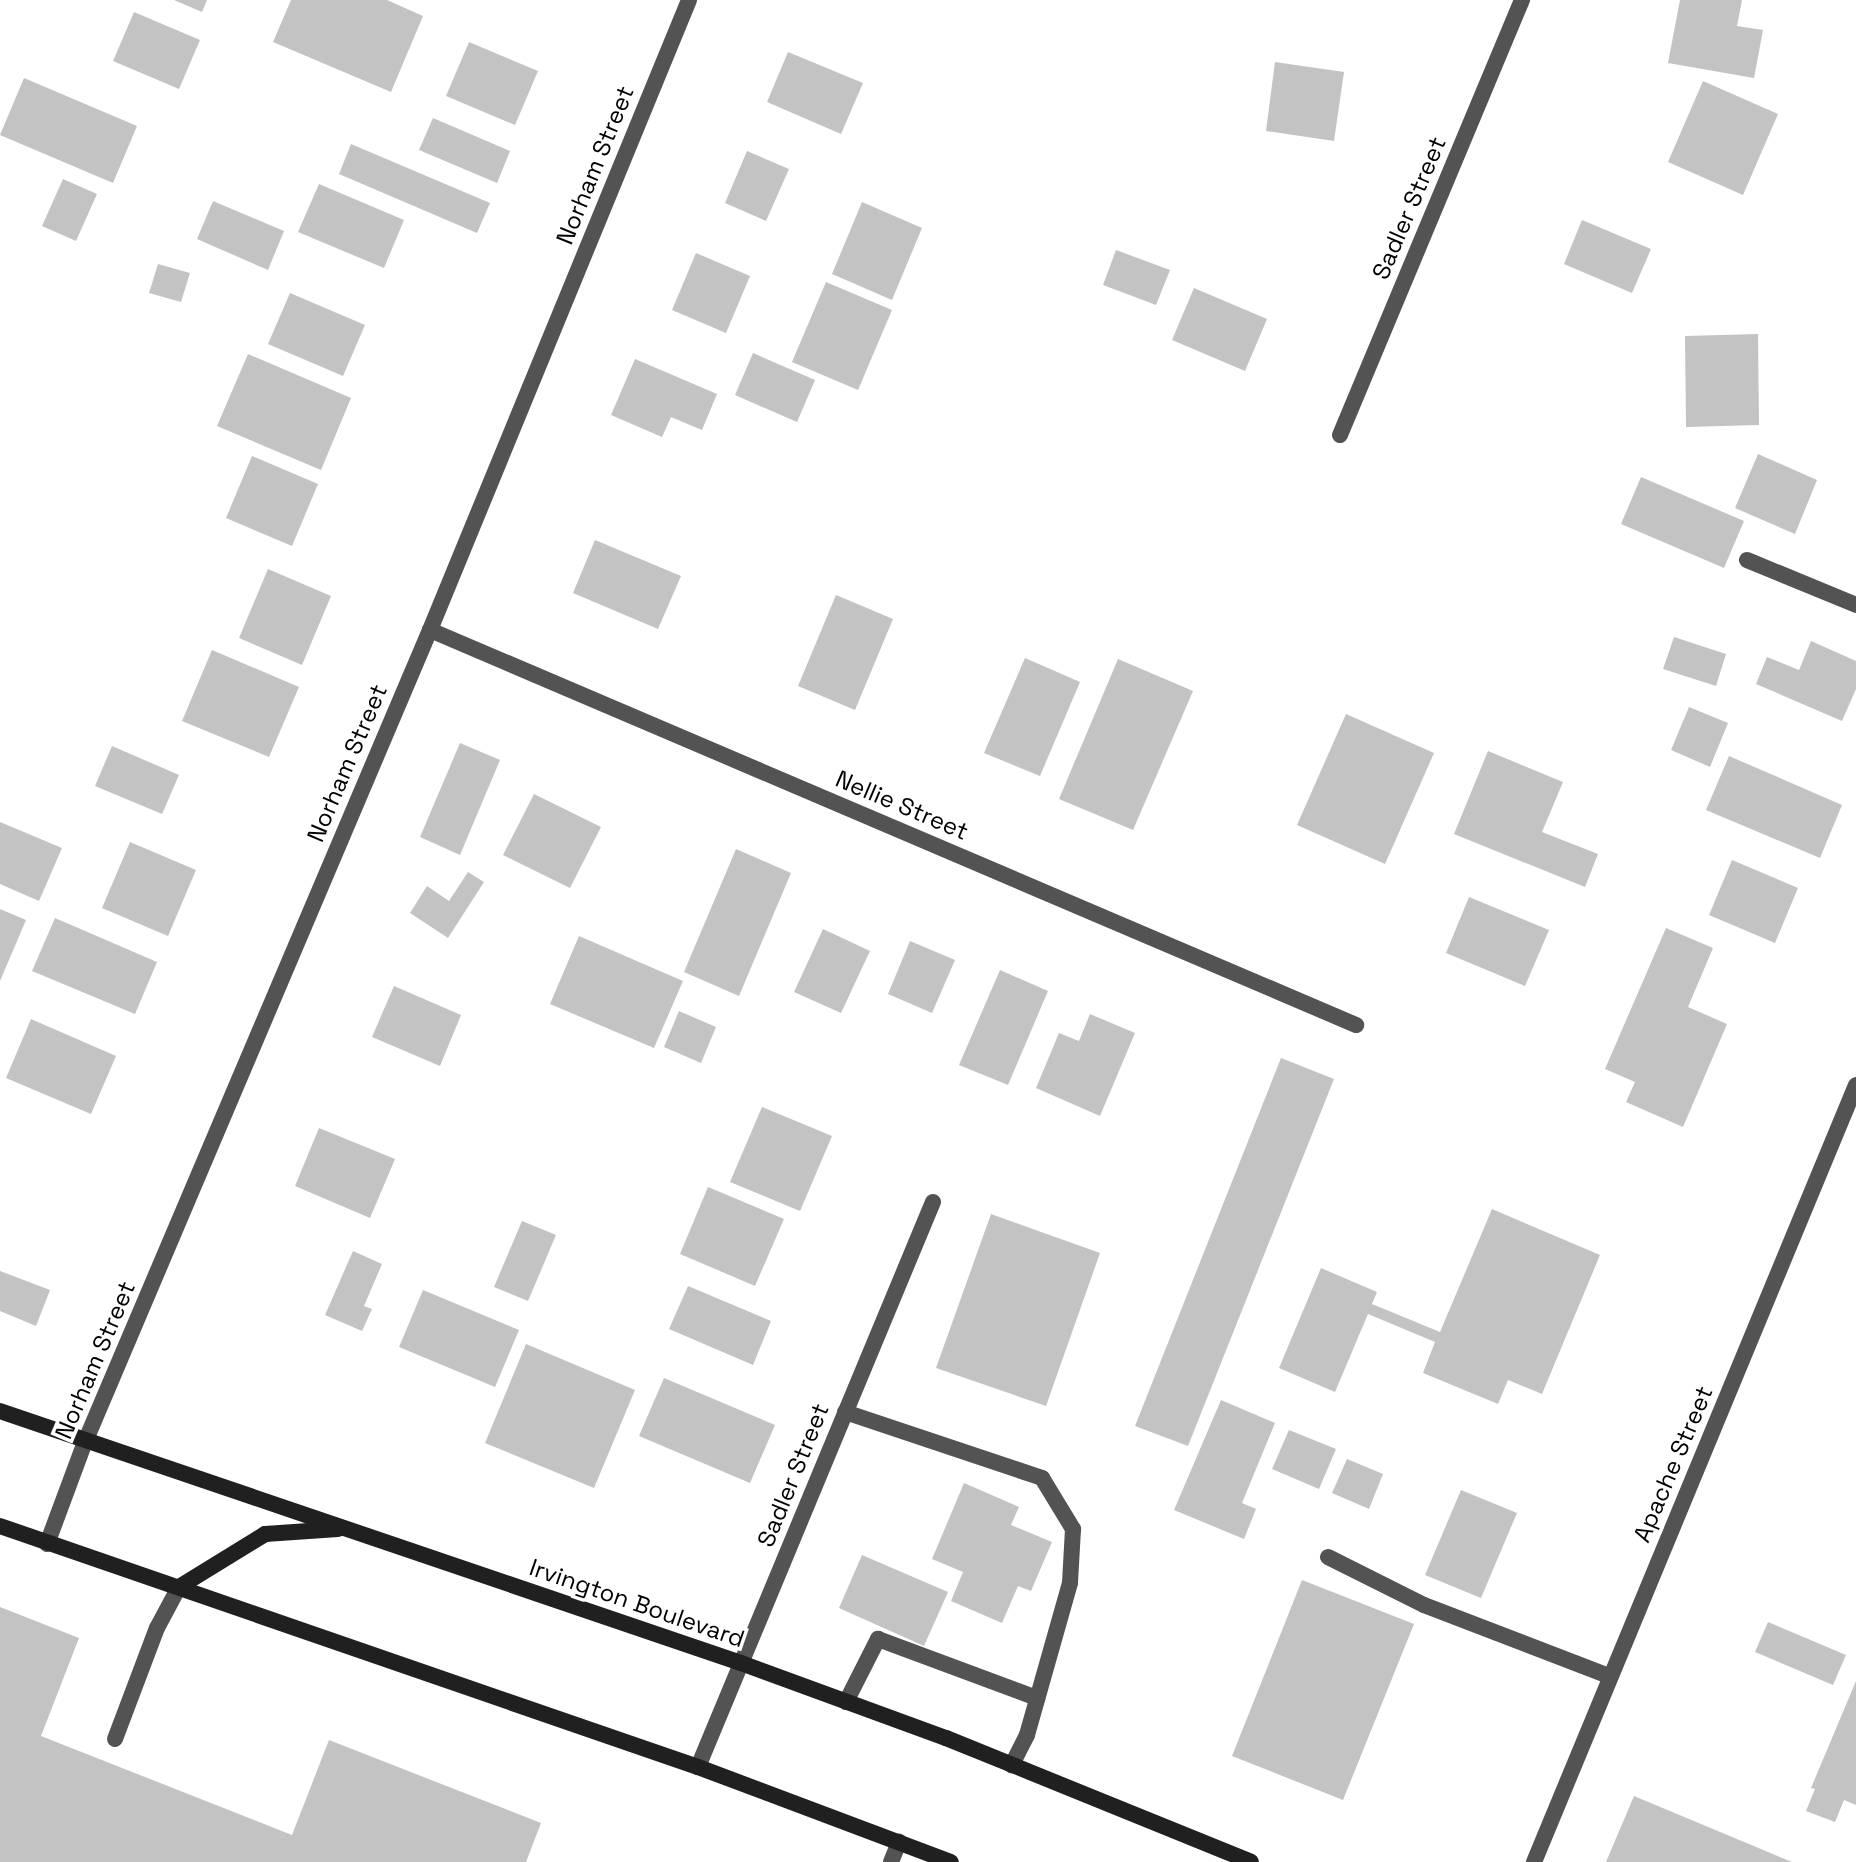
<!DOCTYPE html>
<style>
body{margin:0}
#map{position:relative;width:1856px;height:1862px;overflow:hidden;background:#fff;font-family:"Space Grotesk",sans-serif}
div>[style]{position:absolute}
.building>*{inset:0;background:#c3c3c3}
.service>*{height:16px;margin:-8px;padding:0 8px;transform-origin:8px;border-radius:8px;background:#535353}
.minor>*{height:16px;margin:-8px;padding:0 8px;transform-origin:8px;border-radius:8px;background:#535353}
.secondary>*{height:16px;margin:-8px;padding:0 8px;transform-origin:8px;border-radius:8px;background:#202020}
span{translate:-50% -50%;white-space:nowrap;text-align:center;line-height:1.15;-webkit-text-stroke:7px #fff;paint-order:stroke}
.street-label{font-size:24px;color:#000}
</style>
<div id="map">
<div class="building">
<i style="clip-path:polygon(174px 0,207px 0,202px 12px)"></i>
<i style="clip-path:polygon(291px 0,387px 0,423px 16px,391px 92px,273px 42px)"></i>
<i style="clip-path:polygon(1680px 0,1742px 0,1737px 26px,1763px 30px,1754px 78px,1668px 63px)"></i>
<i style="clip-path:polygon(134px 12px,200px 40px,179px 89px,113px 61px)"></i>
<i style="clip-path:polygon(469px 42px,538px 71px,515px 125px,446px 96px)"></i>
<i style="clip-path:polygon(788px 52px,863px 83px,841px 134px,767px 102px)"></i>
<i style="clip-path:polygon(1275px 62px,1344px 72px,1334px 141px,1266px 131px)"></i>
<i style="clip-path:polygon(24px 78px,137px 126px,113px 183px,0 135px)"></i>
<i style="clip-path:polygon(1703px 81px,1778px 114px,1743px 195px,1668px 162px)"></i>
<i style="clip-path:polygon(433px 118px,510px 151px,497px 183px,419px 150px)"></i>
<i style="clip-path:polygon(351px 144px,490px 203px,477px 233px,339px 174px)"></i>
<i style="clip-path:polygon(747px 151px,789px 169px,766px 221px,725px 203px)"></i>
<i style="clip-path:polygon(63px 179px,97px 194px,76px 241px,42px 226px)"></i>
<i style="clip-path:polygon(319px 184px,404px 220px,384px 268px,298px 232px)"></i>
<i style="clip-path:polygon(213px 201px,284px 231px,268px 270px,197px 239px)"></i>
<i style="clip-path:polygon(862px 202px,922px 228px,892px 300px,832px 274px)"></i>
<i style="clip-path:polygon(1582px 220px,1651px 249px,1632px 293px,1564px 264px)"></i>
<i style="clip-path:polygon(1116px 250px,1170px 270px,1156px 305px,1103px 285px)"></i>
<i style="clip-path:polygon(696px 253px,750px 276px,726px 333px,672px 310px)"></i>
<i style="clip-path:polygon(158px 264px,190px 273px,181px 302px,149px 293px)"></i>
<i style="clip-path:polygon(826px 282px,892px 310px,858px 390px,792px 362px)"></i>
<i style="clip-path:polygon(1194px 288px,1267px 319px,1245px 371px,1172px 340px)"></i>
<i style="clip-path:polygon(290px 293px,365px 325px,343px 376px,268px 344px)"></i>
<i style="clip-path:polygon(1758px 334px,1759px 425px,1686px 427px,1685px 336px)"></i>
<i style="clip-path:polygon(753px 353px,815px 380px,797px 422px,735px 395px)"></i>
<i style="clip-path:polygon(248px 354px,351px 398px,321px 470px,217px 426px)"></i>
<i style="clip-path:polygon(635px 359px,717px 394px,702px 430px,671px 417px,662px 437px,611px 415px)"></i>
<i style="clip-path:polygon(1758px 454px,1817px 480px,1795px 534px,1735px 508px)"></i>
<i style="clip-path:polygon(252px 456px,318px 484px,292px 546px,226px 518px)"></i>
<i style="clip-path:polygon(1641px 477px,1744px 521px,1724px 568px,1621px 524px)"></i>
<i style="clip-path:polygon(595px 540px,681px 576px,658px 629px,573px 593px)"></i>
<i style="clip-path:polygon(268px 569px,331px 596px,302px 665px,239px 638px)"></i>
<i style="clip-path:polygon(836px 595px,893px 619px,855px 710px,798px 686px)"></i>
<i style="clip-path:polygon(1674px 637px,1726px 654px,1716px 686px,1663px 669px)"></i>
<i style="clip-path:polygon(1811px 641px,1856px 661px,1856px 689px,1842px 721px,1756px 684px,1767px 657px,1799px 670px)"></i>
<i style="clip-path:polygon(212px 650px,299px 687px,269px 757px,182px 721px)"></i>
<i style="clip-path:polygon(1025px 658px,1080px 682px,1040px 776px,984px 753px)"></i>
<i style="clip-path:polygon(1118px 659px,1193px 691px,1133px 830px,1059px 799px)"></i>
<i style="clip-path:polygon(1689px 707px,1728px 723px,1710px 767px,1671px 750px)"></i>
<i style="clip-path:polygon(1346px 714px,1434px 753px,1385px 864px,1297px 825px)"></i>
<i style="clip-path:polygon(460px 743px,500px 760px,460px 855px,420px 837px)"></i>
<i style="clip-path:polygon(112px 746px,179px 775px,162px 814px,95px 786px)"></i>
<i style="clip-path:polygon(1488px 751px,1563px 782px,1542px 832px,1598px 854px,1585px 887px,1454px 834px)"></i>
<i style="clip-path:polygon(1729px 756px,1842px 805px,1820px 858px,1706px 810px)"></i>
<i style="clip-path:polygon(534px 794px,601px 827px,570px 888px,503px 855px)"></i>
<i style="clip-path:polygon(0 822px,62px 848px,39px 901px,0 884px)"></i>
<i style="clip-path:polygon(130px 842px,196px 870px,168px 936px,102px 908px)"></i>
<i style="clip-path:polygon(736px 849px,791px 873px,739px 996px,684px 972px)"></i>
<i style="clip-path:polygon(1732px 860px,1798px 888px,1775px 943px,1709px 915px)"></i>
<i style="clip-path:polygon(468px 872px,484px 882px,448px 938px,410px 913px,427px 886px,449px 901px)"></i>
<i style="clip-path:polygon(1469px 897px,1549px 930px,1525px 986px,1446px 953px)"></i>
<i style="clip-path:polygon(0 909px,26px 920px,0 981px)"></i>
<i style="clip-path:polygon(55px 918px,157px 962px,135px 1014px,32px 971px)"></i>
<i style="clip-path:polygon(1666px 928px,1713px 948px,1688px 1007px,1727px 1024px,1683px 1127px,1626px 1102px,1635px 1082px,1605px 1069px)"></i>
<i style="clip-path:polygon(823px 929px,870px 951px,841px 1013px,794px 992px)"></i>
<i style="clip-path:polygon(579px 936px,683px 981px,654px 1048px,550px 1004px)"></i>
<i style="clip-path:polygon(910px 941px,955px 960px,932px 1013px,888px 994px)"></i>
<i style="clip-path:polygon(1000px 970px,1048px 991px,1008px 1085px,959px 1065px)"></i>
<i style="clip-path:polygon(394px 986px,461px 1015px,440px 1066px,372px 1037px)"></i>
<i style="clip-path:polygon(679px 1011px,716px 1027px,701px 1063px,664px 1047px)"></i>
<i style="clip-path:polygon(1090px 1014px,1135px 1033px,1100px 1116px,1036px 1088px,1059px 1033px,1079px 1041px)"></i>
<i style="clip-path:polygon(31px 1019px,116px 1056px,91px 1114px,6px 1078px)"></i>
<i style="clip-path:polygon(1281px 1058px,1334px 1079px,1188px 1446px,1135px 1426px)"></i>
<i style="clip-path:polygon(762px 1107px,832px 1136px,800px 1211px,730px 1182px)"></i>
<i style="clip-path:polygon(319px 1128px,395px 1159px,370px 1218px,295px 1186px)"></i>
<i style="clip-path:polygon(708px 1187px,784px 1219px,755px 1286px,680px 1254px)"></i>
<i style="clip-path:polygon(1492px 1209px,1600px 1255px,1542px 1394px,1508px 1380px,1498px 1404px,1423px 1373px,1435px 1342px,1368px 1314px,1335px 1392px,1279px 1368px,1321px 1268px,1377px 1292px,1372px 1304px,1440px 1332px)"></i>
<i style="clip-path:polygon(991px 1214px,1100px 1253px,1046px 1406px,936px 1368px)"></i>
<i style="clip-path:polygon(522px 1221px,556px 1235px,528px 1301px,494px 1287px)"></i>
<i style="clip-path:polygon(353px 1251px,382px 1264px,364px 1306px,372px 1309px,362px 1331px,325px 1315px)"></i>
<i style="clip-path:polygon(0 1271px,50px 1290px,36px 1326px,0 1311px)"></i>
<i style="clip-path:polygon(688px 1286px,771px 1321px,753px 1365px,669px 1329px)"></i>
<i style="clip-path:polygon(423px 1290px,519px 1330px,495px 1387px,399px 1347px)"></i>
<i style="clip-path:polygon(526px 1344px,635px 1390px,594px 1488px,485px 1443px)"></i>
<i style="clip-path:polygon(664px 1378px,775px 1425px,750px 1483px,639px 1436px)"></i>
<i style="clip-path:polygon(1221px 1400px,1275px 1423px,1242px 1503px,1256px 1509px,1244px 1539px,1174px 1510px)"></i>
<i style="clip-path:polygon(1289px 1430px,1336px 1449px,1319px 1489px,1272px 1469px)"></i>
<i style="clip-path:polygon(1347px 1459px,1383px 1474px,1369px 1509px,1332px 1493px)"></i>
<i style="clip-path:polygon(964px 1483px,1019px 1507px,1011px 1525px,1052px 1542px,1031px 1591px,1018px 1586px,1002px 1623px,951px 1601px,963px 1572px,932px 1559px)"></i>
<i style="clip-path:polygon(1461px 1490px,1517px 1513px,1481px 1598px,1425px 1575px)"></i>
<i style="clip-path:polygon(862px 1555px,948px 1592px,924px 1646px,839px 1608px)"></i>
<i style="clip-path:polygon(1302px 1580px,1414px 1624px,1343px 1800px,1232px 1756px)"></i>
<i style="clip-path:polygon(0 1607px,79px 1638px,41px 1736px,292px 1835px,329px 1740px,541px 1823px,526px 1862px,0 1862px)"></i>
<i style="clip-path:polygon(1768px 1622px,1846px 1655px,1833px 1685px,1755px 1652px)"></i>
<i style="clip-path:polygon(1856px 1681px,1856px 1805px,1844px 1800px,1835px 1822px,1806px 1811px,1815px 1789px,1811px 1788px)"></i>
<i style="clip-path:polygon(1634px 1796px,1792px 1862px,1606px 1862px)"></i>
</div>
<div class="service">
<i style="left:1747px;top:560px;width:118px;rotate:22.4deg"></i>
<i style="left:845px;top:1412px;width:208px;rotate:18.5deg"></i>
<i style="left:1042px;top:1478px;width:60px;rotate:58.7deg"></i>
<i style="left:1073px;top:1529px;width:54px;rotate:93.2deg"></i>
<i style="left:1070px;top:1583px;width:158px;rotate:105.8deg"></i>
<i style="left:1027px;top:1735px;width:34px;rotate:117deg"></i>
<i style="left:1328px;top:1557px;width:107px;rotate:26.6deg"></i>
<i style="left:1424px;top:1605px;width:198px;rotate:21deg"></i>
<i style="left:846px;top:1702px;width:71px;rotate:-63.1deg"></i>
<i style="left:878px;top:1639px;width:170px;rotate:20.4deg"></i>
<i style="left:115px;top:1739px;width:119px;rotate:-69.3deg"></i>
<i style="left:157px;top:1628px;width:47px;rotate:-61.8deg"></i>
<i style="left:891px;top:1862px;width:22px;rotate:-68deg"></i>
</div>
<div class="minor">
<i style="left:1340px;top:435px;width:472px;rotate:-67.3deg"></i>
<i style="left:430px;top:630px;width:1007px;rotate:23.1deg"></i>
<i style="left:47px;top:1544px;width:109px;rotate:-69.6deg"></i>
<i style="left:85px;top:1442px;width:882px;rotate:-66.98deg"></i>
<i style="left:430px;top:630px;width:681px;rotate:-67.65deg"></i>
<i style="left:698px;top:1767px;width:612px;rotate:-67.42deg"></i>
<i style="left:1534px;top:1862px;width:841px;rotate:-67.49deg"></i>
</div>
<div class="secondary">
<i style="left:0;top:1411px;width:783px;rotate:18.78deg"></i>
<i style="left:741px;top:1663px;width:218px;rotate:20.1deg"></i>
<i style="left:946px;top:1738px;width:329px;rotate:22.1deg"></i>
<i style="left:0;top:1526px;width:738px;rotate:19.05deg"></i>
<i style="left:698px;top:1767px;width:270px;rotate:20.6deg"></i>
<i style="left:179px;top:1587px;width:101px;rotate:-31.6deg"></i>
<i style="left:265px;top:1534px;width:73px;rotate:-3.9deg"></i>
</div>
<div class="street-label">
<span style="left:595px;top:165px;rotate:-68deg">Norham Street</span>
<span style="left:1409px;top:208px;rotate:-67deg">Sadler Street</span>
<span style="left:347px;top:763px;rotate:-67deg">Norham Street</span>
<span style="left:902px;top:805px;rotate:23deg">Nellie Street</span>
<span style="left:95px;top:1360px;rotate:-67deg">Norham Street</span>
<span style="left:1673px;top:1464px;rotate:-67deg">Apache Street</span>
<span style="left:793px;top:1475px;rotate:-68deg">Sadler Street</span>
<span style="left:637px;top:1603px;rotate:19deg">Irvington Boulevard</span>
</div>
</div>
